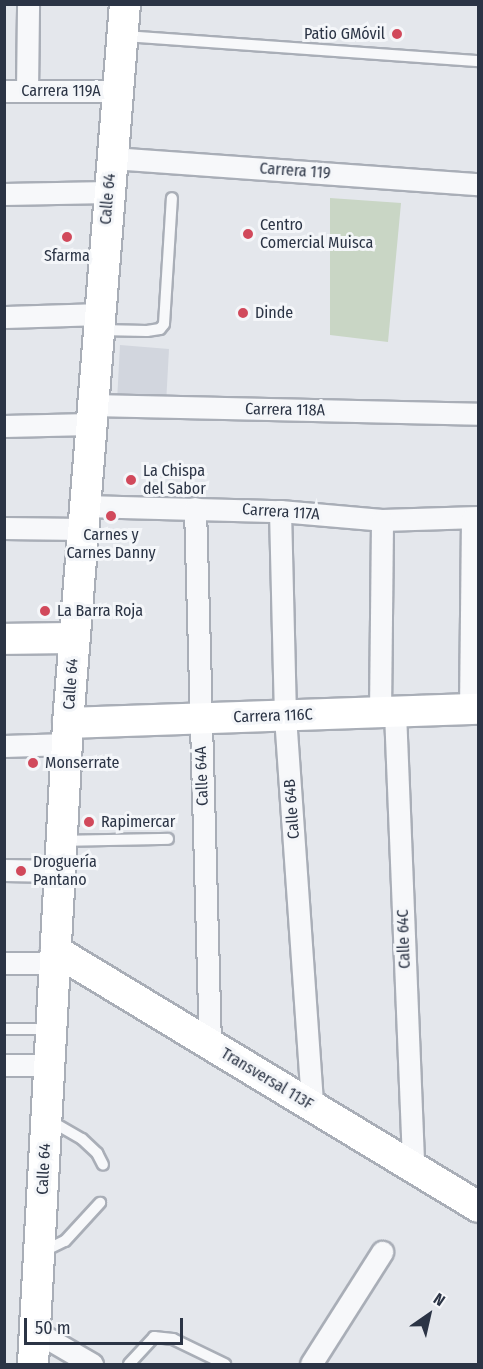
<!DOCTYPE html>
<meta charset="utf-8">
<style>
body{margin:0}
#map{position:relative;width:483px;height:1369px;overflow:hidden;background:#e4e7ec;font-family:"Fira Sans Condensed",sans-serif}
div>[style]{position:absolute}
.built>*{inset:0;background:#d2d6de}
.green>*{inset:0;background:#c9d6c5}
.roads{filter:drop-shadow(2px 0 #a9aeb7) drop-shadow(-2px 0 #a9aeb7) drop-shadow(0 2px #a9aeb7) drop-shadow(0 -2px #a9aeb7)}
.lane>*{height:10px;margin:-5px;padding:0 5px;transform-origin:5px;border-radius:5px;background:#f7f8fa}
.street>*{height:21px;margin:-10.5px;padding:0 10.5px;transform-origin:10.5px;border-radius:10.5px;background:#f7f8fa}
.secondary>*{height:30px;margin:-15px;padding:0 15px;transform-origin:15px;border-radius:15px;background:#fff}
.dots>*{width:16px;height:16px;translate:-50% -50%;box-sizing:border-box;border:3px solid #f4f6f9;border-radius:50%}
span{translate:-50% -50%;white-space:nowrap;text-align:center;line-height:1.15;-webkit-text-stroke:6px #f4f6f9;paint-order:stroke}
.poi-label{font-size:16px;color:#2b3445}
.right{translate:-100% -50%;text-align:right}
.left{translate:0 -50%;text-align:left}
.street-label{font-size:16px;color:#2b3445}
.frame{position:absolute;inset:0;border:6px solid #2b3445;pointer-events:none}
.north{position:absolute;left:399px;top:1285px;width:60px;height:60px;-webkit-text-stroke:4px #f4f6f9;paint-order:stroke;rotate:34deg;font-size:16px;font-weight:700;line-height:24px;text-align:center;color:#2b3445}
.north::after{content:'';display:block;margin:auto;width:21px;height:27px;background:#2b3445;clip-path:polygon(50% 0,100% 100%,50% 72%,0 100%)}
.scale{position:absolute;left:24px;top:1318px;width:159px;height:27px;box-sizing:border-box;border:3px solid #2b3445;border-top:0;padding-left:8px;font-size:18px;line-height:21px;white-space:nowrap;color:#2b3445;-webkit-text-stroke:4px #f4f6f9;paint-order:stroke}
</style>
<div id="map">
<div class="built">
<i style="clip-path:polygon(120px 345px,169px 349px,166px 404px,117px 401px)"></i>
</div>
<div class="green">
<i style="clip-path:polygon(330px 198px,401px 203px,388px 342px,330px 335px)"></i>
</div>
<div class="roads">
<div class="lane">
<i style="left:126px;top:36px;width:353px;rotate:4.1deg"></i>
<i style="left:100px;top:330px;width:47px;rotate:1.2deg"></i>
<i style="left:147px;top:331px;width:13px;rotate:-9deg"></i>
<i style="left:160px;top:329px;width:6px;rotate:-51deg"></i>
<i style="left:164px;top:324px;width:126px;rotate:-86.4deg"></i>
<i style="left:62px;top:841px;width:106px;rotate:-1.1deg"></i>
<i style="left:4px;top:1029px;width:45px"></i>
<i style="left:49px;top:1120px;width:38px;rotate:30deg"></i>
<i style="left:82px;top:1139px;width:21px;rotate:43deg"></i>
<i style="left:97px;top:1153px;width:13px;rotate:63deg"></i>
<i style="left:42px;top:1252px;width:25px;rotate:-26deg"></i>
<i style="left:65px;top:1241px;width:52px;rotate:-47.4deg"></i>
<i style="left:129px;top:1364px;width:37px;rotate:-47deg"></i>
<i style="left:154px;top:1337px;width:19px;rotate:6deg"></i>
<i style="left:173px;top:1339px;width:58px;rotate:25.7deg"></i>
</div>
<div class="street">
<i style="left:4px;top:91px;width:113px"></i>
<i style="left:27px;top:91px;width:87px;rotate:-89.3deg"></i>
<i style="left:112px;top:158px;width:367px;rotate:4.1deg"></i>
<i style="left:4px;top:194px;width:105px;rotate:-1.1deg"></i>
<i style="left:4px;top:317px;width:95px;rotate:-1.8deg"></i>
<i style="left:92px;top:405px;width:386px;rotate:1.3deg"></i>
<i style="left:4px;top:426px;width:86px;rotate:-1.3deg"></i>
<i style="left:84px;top:506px;width:196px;rotate:1.5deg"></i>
<i style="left:280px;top:511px;width:102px;rotate:5deg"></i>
<i style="left:382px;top:520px;width:96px;rotate:-1.8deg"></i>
<i style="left:195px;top:508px;width:536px;rotate:88.4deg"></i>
<i style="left:280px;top:511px;width:205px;rotate:88.6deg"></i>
<i style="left:285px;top:716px;width:391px;rotate:86deg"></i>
<i style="left:4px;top:528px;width:78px;rotate:0.7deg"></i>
<i style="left:470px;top:709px;width:191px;rotate:-89.4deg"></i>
<i style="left:395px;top:712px;width:455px;rotate:87.7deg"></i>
<i style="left:380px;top:713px;width:193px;rotate:-89.4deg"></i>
<i style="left:4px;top:746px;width:63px;rotate:-1.8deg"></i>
<i style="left:4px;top:870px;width:56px;rotate:1deg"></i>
<i style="left:4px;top:963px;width:52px"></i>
<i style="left:4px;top:1065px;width:46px"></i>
<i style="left:35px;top:1331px;width:66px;rotate:30.1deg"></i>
<i style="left:311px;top:1364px;width:133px;rotate:-57.6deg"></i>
</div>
<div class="secondary">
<i style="left:4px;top:639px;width:70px;rotate:-0.8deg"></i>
<i style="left:68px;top:723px;width:410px;rotate:-2deg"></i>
<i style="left:56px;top:951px;width:494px;rotate:31.2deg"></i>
<i style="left:33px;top:1364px;width:642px;rotate:-86.87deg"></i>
<i style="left:68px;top:723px;width:721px;rotate:-85.47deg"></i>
</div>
</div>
<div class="dots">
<i style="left:397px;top:34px;background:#d1495b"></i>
<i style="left:248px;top:234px;background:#d1495b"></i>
<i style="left:67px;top:237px;background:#d1495b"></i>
<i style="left:243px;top:313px;background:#d1495b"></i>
<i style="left:131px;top:480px;background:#d1495b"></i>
<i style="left:111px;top:516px;background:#d1495b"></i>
<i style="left:45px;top:611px;background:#d1495b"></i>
<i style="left:33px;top:763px;background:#d1495b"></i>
<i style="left:89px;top:822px;background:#d1495b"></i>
<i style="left:21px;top:871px;background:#d1495b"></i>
</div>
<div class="poi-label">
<span class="right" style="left:385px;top:34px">Patio GMóvil</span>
<span class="left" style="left:260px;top:234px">Centro<br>Comercial Muisca</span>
<span style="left:67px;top:256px">Sfarma</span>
<span class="left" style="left:255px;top:313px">Dinde</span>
<span class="left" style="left:143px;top:480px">La Chispa<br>del Sabor</span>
<span style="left:111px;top:544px">Carnes y<br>Carnes Danny</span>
<span class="left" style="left:57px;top:611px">La Barra Roja</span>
<span class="left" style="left:45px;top:763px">Monserrate</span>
<span class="left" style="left:101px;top:822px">Rapimercar</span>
<span class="left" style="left:33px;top:871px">Droguería<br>Pantano</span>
</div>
<div class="street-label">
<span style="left:61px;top:91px">Carrera 119A</span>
<span style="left:295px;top:171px;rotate:4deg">Carrera 119</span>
<span style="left:108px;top:199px;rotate:-85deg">Calle 64</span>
<span style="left:285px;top:410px;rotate:1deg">Carrera 118A</span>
<span style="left:281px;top:512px;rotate:4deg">Carrera 117A</span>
<span style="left:71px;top:684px;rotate:-86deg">Calle 64</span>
<span style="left:273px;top:716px;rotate:-2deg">Carrera 116C</span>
<span style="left:202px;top:776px;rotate:-92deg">Calle 64A</span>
<span style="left:292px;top:809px;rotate:-94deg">Calle 64B</span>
<span style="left:404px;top:939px;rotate:-92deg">Calle 64C</span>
<span style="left:267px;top:1079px;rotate:31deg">Transversal 113F</span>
<span style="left:44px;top:1169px;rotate:-87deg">Calle 64</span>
</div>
<div class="frame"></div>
<div class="north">N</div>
<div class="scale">50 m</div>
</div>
